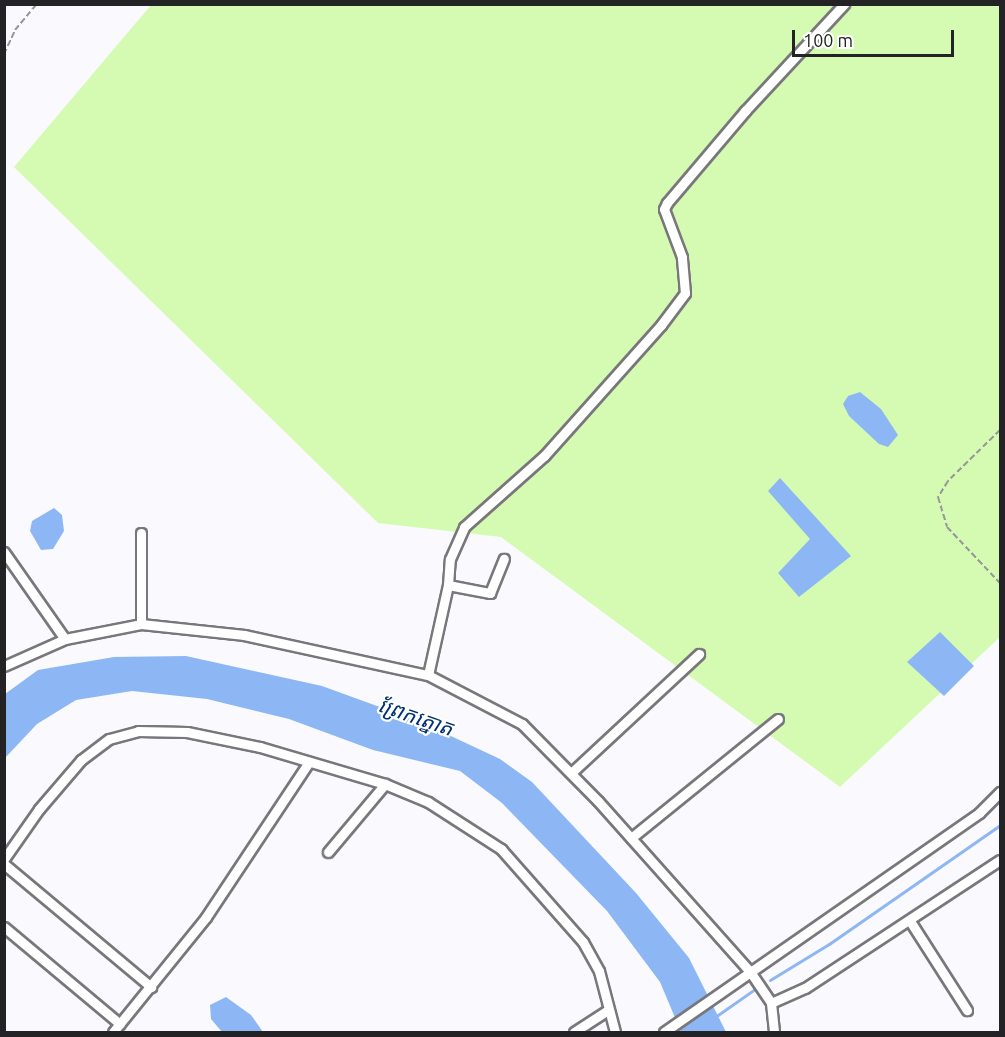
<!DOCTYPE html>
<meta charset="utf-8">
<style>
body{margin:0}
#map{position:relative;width:1005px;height:1037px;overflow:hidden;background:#faf9fd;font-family:Ubuntu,"Noto Sans Khmer",sans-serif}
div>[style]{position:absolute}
.green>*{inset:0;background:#d5fbb3}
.water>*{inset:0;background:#8db7f4}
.stream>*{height:3px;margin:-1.5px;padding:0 1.5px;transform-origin:1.5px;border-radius:1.5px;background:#8db7f4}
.path>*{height:2px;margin-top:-1px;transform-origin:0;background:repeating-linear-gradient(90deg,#979699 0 6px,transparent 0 9px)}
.roads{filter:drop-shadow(2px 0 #79777b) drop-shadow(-2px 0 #79777b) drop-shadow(0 2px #79777b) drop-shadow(0 -2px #79777b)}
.street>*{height:9px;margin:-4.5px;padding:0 4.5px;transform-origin:4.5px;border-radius:4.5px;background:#fff}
span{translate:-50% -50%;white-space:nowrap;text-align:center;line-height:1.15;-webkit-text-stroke:4.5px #fff;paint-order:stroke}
.water-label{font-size:21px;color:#003172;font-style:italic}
.frame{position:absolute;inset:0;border:6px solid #232224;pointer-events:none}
.scale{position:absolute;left:792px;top:30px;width:162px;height:27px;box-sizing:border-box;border:3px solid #232224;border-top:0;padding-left:8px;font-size:18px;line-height:21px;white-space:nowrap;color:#232224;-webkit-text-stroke:4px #fff;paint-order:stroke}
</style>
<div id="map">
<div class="green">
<i style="clip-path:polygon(151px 5px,1000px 5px,1000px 637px,840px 787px,501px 537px,378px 523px,14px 167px)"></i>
</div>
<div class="water">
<i style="clip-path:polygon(860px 392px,881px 409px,898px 435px,888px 447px,879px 444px,849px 416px,843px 404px,848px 396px)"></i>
<i style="clip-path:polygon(780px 478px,851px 556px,799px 597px,778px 573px,810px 539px,768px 491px)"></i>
<i style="clip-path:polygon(54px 508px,62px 515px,64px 531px,53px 549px,41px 550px,30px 531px,32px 521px)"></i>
<i style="clip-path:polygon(940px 632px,974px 666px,944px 696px,907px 662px)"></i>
<i style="clip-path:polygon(186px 656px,322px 686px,421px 722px,500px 759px,532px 782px,636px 893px,689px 958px,726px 1032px,681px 1032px,660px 982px,607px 911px,502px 803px,460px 771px,373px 750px,289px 719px,207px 699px,132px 691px,76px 700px,37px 724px,5px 758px,5px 694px,38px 670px,114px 657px)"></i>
<i style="clip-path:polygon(226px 997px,251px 1015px,263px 1032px,222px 1032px,211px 1019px,210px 1005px)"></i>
</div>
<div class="stream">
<i style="left:770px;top:980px;width:69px;rotate:-31.4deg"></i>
<i style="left:829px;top:944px;width:208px;rotate:-34.8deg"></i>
<i style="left:715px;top:1017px;width:49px;rotate:-35deg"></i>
</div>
<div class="path">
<i style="left:4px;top:54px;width:26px;rotate:-65deg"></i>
<i style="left:15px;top:30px;width:34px;rotate:-50deg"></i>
<i style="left:1000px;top:430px;width:73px;rotate:135.6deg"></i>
<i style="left:948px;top:481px;width:19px;rotate:122deg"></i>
<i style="left:938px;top:497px;width:31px;rotate:73deg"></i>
<i style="left:947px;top:527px;width:77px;rotate:46.6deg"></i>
</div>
<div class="roads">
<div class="street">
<i style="left:4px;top:552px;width:106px;rotate:55deg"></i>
<i style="left:448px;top:585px;width:26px;rotate:-86deg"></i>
<i style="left:450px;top:559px;width:35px;rotate:-66deg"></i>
<i style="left:464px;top:527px;width:107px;rotate:-41.6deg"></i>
<i style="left:544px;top:456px;width:176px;rotate:-48.2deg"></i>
<i style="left:661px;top:325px;width:40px;rotate:-53deg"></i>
<i style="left:685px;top:293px;width:36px;rotate:-95deg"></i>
<i style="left:682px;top:257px;width:51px;rotate:-110.6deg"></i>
<i style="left:664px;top:209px;width:7px;rotate:-63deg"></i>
<i style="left:667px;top:203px;width:121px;rotate:-49.7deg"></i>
<i style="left:745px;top:111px;width:146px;rotate:-47.2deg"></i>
<i style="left:141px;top:624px;width:91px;rotate:-90deg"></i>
<i style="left:4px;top:666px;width:67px;rotate:-23.9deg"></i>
<i style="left:65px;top:639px;width:77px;rotate:-11.2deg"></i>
<i style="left:141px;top:624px;width:104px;rotate:6.1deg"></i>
<i style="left:244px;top:635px;width:188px;rotate:12.3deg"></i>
<i style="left:428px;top:675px;width:106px;rotate:27.5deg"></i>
<i style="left:522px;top:724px;width:108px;rotate:45.4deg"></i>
<i style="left:598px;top:801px;width:230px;rotate:48.3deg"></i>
<i style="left:751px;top:973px;width:36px;rotate:56deg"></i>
<i style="left:771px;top:1003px;width:29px;rotate:84deg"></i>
<i style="left:428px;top:675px;width:92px;rotate:-77.5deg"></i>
<i style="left:448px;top:585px;width:43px;rotate:10.8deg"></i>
<i style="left:490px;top:593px;width:37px;rotate:-68deg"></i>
<i style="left:571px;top:773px;width:175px;rotate:-42.9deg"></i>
<i style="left:631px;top:838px;width:189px;rotate:-39deg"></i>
<i style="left:328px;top:852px;width:89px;rotate:-50deg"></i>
<i style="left:4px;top:859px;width:61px;rotate:-55deg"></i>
<i style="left:39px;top:809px;width:65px;rotate:-49.4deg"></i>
<i style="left:81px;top:760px;width:35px;rotate:-37deg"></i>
<i style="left:109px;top:739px;width:30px;rotate:-15deg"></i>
<i style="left:138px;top:731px;width:49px;rotate:1.2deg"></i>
<i style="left:187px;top:732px;width:75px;rotate:11.6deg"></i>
<i style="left:260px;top:747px;width:130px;rotate:16.5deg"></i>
<i style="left:385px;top:784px;width:47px;rotate:22.7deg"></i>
<i style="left:428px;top:802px;width:87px;rotate:32.8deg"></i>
<i style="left:501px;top:849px;width:124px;rotate:48.6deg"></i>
<i style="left:583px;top:942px;width:33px;rotate:61deg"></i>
<i style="left:599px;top:971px;width:63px;rotate:75.3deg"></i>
<i style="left:4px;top:864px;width:192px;rotate:39.9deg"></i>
<i style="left:910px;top:921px;width:106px;rotate:57.4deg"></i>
<i style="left:4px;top:927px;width:151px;rotate:39.9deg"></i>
<i style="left:771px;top:1003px;width:37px;rotate:-24deg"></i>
<i style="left:805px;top:988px;width:233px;rotate:-33.3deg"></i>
<i style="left:113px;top:1032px;width:148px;rotate:-51deg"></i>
<i style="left:206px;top:917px;width:186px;rotate:-56.4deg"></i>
<i style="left:574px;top:1032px;width:40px;rotate:-32.9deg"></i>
<i style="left:664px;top:1032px;width:384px;rotate:-34.8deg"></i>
<i style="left:979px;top:813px;width:30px;rotate:-45deg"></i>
</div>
</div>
<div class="water-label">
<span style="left:416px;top:716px;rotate:19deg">ព្រែកត្នោត</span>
</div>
<div class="frame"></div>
<div class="scale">100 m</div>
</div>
